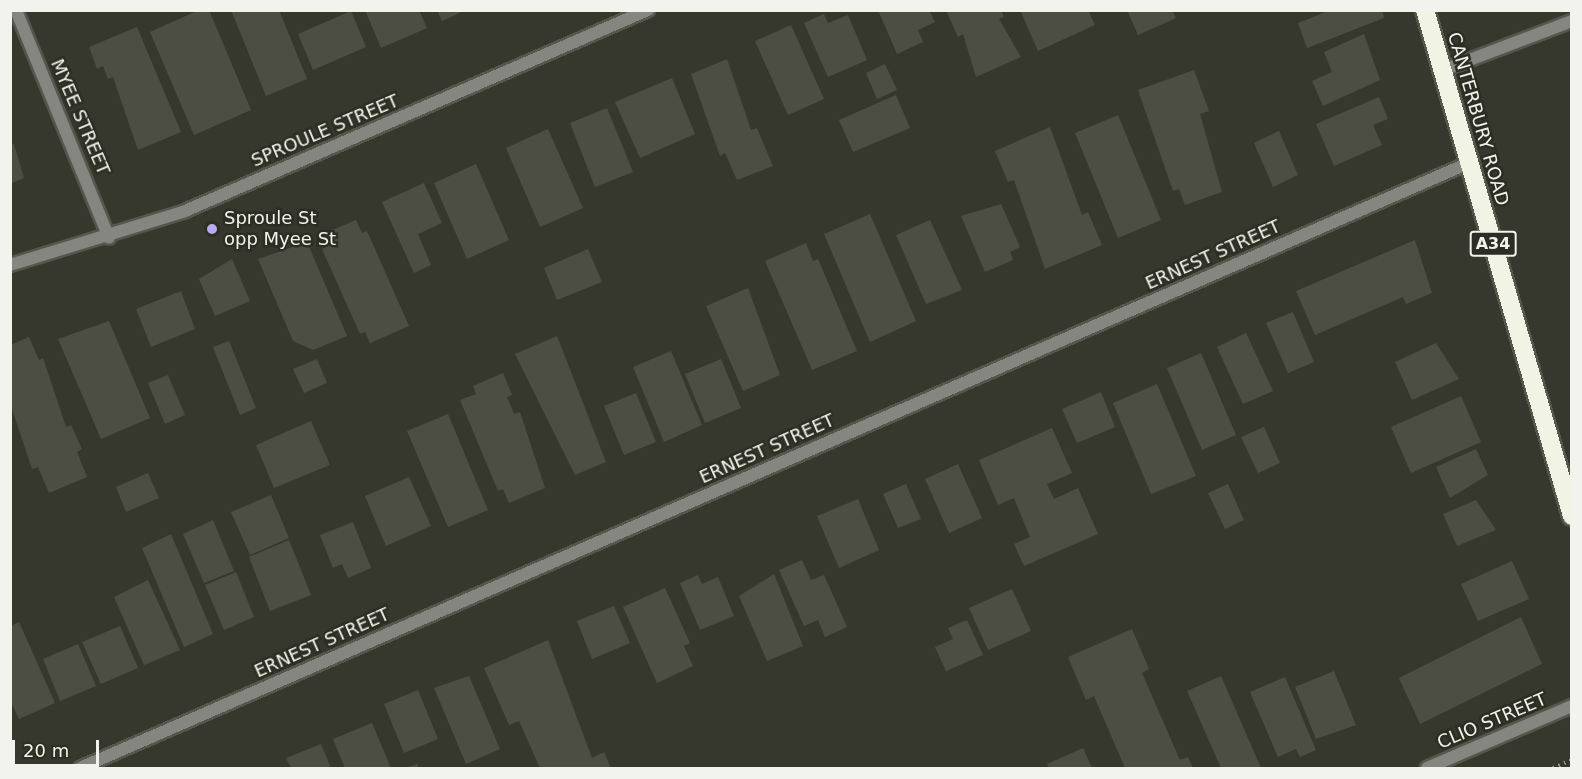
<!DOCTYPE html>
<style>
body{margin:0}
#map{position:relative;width:1582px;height:779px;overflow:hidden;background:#37382d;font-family:"DejaVu Sans",sans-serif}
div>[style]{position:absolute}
.building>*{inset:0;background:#4d4e43}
.path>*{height:4px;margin-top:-2px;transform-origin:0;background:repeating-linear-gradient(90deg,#8f9087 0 1.5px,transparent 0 6px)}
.roads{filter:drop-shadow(2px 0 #55564c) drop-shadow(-2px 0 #55564c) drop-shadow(0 2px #55564c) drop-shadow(0 -2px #55564c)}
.street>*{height:12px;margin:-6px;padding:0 6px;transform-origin:6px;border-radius:6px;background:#858680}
.highway>*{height:18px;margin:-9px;padding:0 9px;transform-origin:9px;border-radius:9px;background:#f1f3e5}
.dots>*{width:16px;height:16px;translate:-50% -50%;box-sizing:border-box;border:3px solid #2d2e23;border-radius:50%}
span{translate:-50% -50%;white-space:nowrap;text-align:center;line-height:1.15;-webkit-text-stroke:5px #2d2e23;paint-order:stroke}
.shield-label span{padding:2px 4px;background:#2d2e23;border:2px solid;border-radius:4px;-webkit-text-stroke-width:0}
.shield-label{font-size:16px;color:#f2f3ec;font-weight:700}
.street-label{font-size:18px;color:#f2f3ec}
.poi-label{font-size:18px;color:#f2f3ec}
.left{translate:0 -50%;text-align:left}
.frame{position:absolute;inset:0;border:12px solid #f2f3ec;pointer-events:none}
.scale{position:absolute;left:12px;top:740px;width:87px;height:27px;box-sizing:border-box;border:3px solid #f2f3ec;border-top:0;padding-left:8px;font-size:18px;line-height:21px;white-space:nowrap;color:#f2f3ec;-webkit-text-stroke:4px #2d2e23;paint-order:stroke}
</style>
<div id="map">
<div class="building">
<i style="clip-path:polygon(199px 10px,209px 10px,251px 110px,194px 135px,150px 32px)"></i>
<i style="clip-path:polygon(231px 10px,279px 10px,307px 79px,266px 96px)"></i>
<i style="clip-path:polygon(365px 10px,419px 10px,427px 28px,381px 48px)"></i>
<i style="clip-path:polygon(437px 10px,466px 10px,442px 21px)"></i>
<i style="clip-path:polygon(878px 10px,929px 10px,935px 22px,918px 30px,923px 42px,897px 54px)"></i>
<i style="clip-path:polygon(946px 10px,1001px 10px,1004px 17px,999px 19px,1021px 57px,976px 77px,963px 34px,958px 37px)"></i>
<i style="clip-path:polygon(1020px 10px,1088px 10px,1095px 25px,1038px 51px)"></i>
<i style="clip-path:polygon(1127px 10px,1172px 10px,1176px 18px,1138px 35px)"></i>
<i style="clip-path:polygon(1331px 10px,1382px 10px,1384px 18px,1307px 48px,1298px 23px)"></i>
<i style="clip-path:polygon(351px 11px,366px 47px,313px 70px,298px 34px)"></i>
<i style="clip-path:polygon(824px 14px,828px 23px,848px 15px,867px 60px,828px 77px,804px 23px)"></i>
<i style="clip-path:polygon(791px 25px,824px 99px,788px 115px,755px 41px)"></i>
<i style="clip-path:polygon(137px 27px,181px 132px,138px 150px,113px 77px,108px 79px,103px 66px,97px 69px,89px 47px)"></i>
<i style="clip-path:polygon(1364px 34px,1380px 80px,1323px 106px,1312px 81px,1332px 72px,1324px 52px)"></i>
<i style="clip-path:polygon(727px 59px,751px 130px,757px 128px,773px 166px,737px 180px,725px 153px,720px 156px,691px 74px)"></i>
<i style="clip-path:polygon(885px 64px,897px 90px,877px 99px,866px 73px)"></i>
<i style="clip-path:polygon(1194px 70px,1209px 111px,1200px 114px,1222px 192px,1185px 205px,1179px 189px,1173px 191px,1138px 90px)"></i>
<i style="clip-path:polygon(672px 78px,695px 134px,640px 158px,615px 102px)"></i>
<i style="clip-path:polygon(896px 95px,910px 128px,853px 152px,839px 120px)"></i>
<i style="clip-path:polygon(1379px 97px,1388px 119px,1373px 125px,1382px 145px,1334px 166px,1316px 124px)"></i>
<i style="clip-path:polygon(607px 108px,633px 172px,595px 187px,570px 123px)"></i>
<i style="clip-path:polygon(1118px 115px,1161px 220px,1118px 238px,1075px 133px)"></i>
<i style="clip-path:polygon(1050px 127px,1082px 215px,1088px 212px,1102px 245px,1045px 269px,1014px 180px,1008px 182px,995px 151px)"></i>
<i style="clip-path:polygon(548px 129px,583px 208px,540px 227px,506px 148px)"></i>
<i style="clip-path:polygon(1279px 131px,1298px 175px,1273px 187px,1254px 143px)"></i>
<i style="clip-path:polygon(14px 144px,24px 178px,10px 184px,10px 145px)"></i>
<i style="clip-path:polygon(476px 164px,509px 240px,467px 259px,434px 183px)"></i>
<i style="clip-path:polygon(424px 183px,442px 223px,418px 234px,431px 265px,414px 273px,382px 202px)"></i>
<i style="clip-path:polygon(1001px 204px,1020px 247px,1010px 252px,1013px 260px,985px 272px,961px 216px)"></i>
<i style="clip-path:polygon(870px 214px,916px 321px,870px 342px,824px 234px)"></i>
<i style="clip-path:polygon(356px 220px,362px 233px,367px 231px,409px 326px,370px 343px,365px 332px,360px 334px,322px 249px,328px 246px,323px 234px)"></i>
<i style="clip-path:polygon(930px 220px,962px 290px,926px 304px,896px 235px)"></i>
<i style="clip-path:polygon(1415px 240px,1432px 293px,1406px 304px,1403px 297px,1315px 335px,1296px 291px)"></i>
<i style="clip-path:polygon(307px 242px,347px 336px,313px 350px,293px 341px,258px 259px)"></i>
<i style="clip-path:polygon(806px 243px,813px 261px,818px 259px,857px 351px,812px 370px,765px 261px)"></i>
<i style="clip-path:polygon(588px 249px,602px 282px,557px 300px,544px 268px)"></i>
<i style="clip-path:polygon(232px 259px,250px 301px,215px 316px,199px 279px)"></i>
<i style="clip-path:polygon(748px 288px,780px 375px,743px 391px,706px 306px)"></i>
<i style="clip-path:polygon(181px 291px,195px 329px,151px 347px,136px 309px)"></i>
<i style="clip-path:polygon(1293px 312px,1314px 362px,1288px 373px,1266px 323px)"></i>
<i style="clip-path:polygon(109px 321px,150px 418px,101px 439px,58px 339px)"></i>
<i style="clip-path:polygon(1246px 333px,1273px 391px,1243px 404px,1217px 347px)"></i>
<i style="clip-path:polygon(557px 336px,606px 462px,575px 475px,515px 354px)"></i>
<i style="clip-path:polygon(29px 337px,39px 360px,43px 358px,66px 427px,71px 425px,82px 449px,77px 452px,87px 477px,49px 493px,38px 467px,32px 469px,10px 403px,10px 345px)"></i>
<i style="clip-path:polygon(229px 341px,256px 408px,240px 415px,213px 347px)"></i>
<i style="clip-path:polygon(1436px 343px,1459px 379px,1412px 400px,1395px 362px)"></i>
<i style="clip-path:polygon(671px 351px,702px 425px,664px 442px,633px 367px)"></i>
<i style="clip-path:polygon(1201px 353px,1236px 435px,1202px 450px,1167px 368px)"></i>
<i style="clip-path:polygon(317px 359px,327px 383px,304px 393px,293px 369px)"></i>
<i style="clip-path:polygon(721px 359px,741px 408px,705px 423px,685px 374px)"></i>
<i style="clip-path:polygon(503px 373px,512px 395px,507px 397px,514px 414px,520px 412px,545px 488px,509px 503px,503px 489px,498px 491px,460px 400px,476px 394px,473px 386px)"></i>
<i style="clip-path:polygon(168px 375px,185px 415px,165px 424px,148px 383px)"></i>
<i style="clip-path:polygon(1157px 384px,1196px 476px,1151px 494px,1113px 403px)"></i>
<i style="clip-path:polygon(1101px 392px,1115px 427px,1077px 443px,1062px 409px)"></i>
<i style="clip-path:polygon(636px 393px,656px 442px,624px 455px,604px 406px)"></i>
<i style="clip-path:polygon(1461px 396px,1481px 442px,1411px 473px,1391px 427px)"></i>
<i style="clip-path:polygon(448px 414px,488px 510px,448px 527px,407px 431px)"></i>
<i style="clip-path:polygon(311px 421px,330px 465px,274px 488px,256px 445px)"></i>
<i style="clip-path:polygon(1264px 427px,1280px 463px,1258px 473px,1241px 437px)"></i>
<i style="clip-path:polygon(1052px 428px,1072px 473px,1047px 484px,1054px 499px,1078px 488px,1098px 534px,1024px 566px,1014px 544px,1030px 537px,1014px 498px,998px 505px,979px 460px)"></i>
<i style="clip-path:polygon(1476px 449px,1488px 475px,1450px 498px,1436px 467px)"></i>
<i style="clip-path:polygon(958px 464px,982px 518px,949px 533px,925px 479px)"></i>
<i style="clip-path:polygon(148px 473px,159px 498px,126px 512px,116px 487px)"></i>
<i style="clip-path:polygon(409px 477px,431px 526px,386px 546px,365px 496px)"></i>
<i style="clip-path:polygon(906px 484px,921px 519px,898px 528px,883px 494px)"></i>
<i style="clip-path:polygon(1228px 484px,1244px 520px,1225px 529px,1208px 493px)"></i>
<i style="clip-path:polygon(271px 495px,289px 538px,250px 555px,231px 512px)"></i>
<i style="clip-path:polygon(858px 499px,879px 550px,839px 568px,817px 516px)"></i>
<i style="clip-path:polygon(1476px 500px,1496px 530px,1457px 546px,1443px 514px)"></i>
<i style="clip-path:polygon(213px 520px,234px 571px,204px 583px,183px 534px)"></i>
<i style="clip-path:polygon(353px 522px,371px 568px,348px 578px,342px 564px,333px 568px,320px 535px)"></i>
<i style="clip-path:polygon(171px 534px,213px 634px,184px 647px,142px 548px)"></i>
<i style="clip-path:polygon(289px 540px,311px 595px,270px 611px,249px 557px)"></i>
<i style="clip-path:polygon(802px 560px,811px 580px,824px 575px,847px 627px,825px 637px,818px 620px,804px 626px,779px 570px)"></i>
<i style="clip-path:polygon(1512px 561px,1529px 599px,1478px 621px,1461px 584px)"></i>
<i style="clip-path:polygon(236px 572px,254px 617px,224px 630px,205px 585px)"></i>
<i style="clip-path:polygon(774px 574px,803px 646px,767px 661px,739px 596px)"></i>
<i style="clip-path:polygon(698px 575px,702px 584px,718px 577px,734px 616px,700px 630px,680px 583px)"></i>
<i style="clip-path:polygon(148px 580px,180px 650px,144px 665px,114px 597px)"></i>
<i style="clip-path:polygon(665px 588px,690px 643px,684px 646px,693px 666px,657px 683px,623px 607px)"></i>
<i style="clip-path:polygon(1012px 589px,1031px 631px,988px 650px,969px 608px)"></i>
<i style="clip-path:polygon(614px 606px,630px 643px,592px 659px,577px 621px)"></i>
<i style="clip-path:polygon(1521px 617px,1542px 664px,1420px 724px,1399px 678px)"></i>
<i style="clip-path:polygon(967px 620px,983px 655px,946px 671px,935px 647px,953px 639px,948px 628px)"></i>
<i style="clip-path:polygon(19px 622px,55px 703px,19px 719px,10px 700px,10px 626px)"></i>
<i style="clip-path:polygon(120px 626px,138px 668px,101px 684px,82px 642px)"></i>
<i style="clip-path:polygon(1132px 629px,1149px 669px,1142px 673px,1180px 760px,1188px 757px,1193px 768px,1125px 768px,1094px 696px,1086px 700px,1068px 657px)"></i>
<i style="clip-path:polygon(548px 640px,592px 758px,604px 752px,611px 768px,540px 768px,519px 721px,509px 725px,484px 668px)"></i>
<i style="clip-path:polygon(78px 644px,96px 686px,60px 701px,43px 659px)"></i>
<i style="clip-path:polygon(1334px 671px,1356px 725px,1316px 739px,1295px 687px)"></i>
<i style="clip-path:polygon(469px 676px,500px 749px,466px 764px,434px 688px)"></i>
<i style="clip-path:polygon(1221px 676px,1261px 768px,1221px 768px,1187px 691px)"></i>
<i style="clip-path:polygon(1285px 677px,1316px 750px,1300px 757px,1296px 749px,1278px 757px,1250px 692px)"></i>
<i style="clip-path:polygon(418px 690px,438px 739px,404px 753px,384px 704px)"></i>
<i style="clip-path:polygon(372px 723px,391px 768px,345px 768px,333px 739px)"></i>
<i style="clip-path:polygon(321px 744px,331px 768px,291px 768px,286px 758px)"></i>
<i style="clip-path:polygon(1083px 748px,1092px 768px,1049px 768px,1047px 764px)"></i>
<i style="clip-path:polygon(417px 764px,419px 768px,405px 768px)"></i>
</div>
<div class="path">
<i style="left:1553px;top:768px;width:21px;rotate:-23deg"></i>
</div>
<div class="roads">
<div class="street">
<i style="left:16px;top:10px;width:246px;rotate:67.8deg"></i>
<i style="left:1443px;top:70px;width:138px;rotate:-20.8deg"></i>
<i style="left:10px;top:265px;width:183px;rotate:-17.1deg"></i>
<i style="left:185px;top:211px;width:505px;rotate:-23.47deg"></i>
<i style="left:80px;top:768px;width:1515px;rotate:-23.54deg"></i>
<i style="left:1427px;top:768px;width:158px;rotate:-23.2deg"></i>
</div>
<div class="highway">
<i style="left:1425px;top:10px;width:527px;rotate:73.8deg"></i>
</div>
</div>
<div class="dots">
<i style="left:212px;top:229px;background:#baaaf6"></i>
</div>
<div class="shield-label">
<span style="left:1493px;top:244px">A34</span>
</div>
<div class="street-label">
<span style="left:80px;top:117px;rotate:67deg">MYEE STREET</span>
<span style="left:1478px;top:119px;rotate:74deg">CANTERBURY ROAD</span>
<span style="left:325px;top:131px;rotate:-23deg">SPROULE STREET</span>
<span style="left:1213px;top:255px;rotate:-24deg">ERNEST STREET</span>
<span style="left:767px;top:449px;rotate:-24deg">ERNEST STREET</span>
<span style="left:322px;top:643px;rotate:-24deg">ERNEST STREET</span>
<span style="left:1492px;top:721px;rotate:-23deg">CLIO STREET</span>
</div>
<div class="poi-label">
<span class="left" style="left:224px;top:229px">Sproule St<br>opp Myee St</span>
</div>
<div class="frame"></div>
<div class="scale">20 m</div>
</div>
